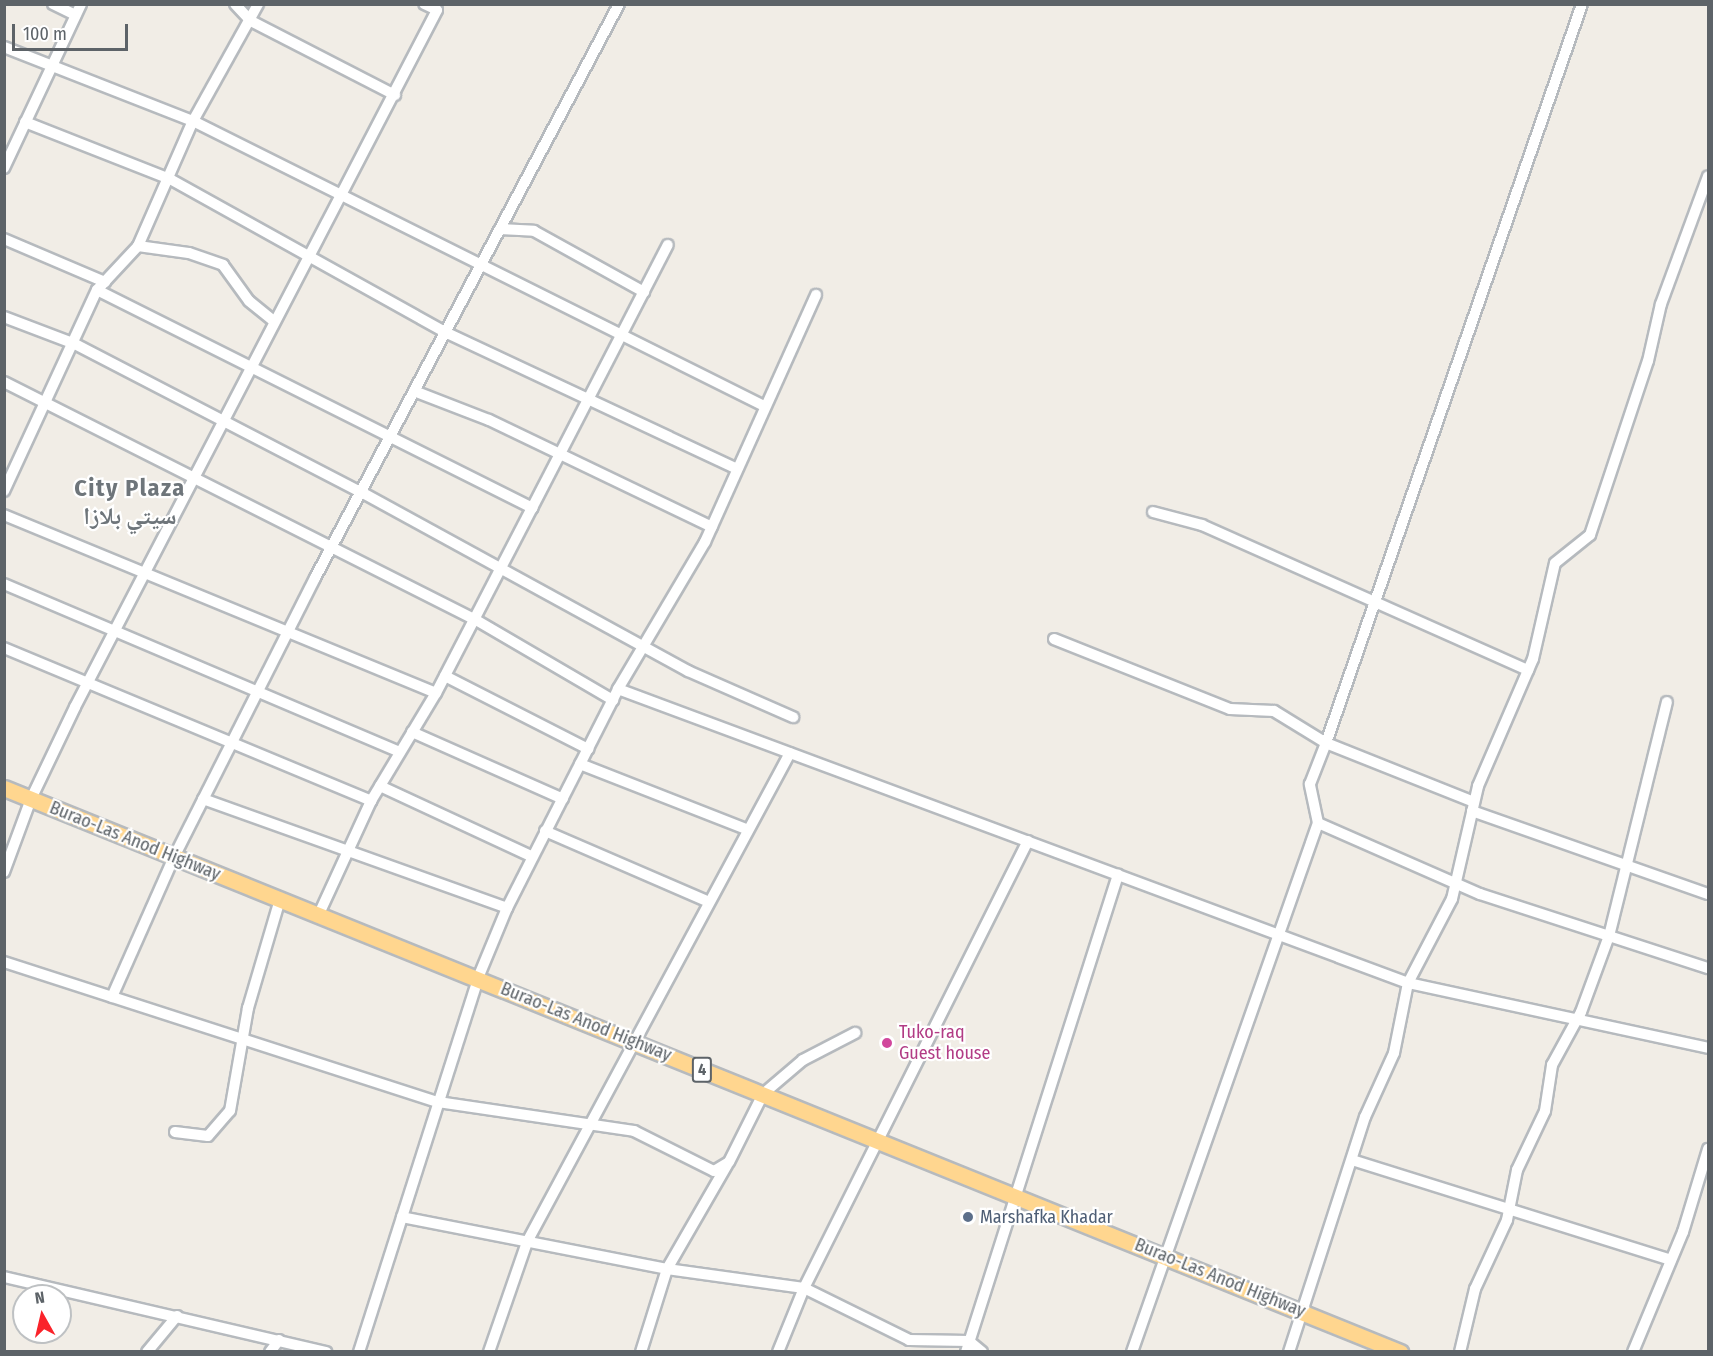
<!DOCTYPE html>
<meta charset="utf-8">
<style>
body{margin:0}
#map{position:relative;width:1713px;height:1356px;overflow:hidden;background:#f1ede6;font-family:"Fira Sans Condensed","Noto Naskh Arabic",sans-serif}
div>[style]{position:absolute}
.roads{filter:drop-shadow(2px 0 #b6babe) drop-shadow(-2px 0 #b6babe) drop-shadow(0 2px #b6babe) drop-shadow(0 -2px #b6babe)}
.minor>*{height:10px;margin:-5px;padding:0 5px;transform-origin:5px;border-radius:5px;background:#fff}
.highway>*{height:15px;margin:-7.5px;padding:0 7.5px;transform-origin:7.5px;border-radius:7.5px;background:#ffd68f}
.dots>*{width:16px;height:16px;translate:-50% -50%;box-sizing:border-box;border:3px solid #fff;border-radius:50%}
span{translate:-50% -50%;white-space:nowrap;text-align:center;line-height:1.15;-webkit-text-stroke:4.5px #fff;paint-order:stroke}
.shield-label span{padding:2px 4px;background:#fff;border:2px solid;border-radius:4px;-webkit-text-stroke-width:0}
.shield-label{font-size:16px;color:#5d6368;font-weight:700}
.street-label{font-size:18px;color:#5d6368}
.hotel-label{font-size:18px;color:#b23c85}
.left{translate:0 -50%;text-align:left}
.service-label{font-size:18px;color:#4e5e75}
.district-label{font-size:24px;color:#6e757a;font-weight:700;letter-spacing:1.5px}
.frame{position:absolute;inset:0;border:6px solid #5d6368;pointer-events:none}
.north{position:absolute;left:12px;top:1284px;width:60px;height:60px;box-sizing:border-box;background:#fff;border:2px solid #bec1c3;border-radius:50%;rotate:352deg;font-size:16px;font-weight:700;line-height:24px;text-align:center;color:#5d6368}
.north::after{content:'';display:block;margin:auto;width:21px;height:27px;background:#fa232a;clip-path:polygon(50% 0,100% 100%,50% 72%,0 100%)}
.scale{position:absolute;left:12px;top:24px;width:116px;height:27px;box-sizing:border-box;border:3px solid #5d6368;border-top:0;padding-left:8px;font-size:18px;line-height:21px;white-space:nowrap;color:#5d6368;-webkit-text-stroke:4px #fff;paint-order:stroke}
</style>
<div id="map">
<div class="roads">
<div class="minor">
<i style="left:53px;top:4px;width:25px;rotate:26deg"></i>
<i style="left:235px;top:4px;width:23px;rotate:47deg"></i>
<i style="left:251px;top:21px;width:162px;rotate:27.2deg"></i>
<i style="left:4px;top:47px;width:203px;rotate:21.4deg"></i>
<i style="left:193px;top:121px;width:638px;rotate:26.52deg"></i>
<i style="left:25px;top:122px;width:156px;rotate:21.5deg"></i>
<i style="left:170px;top:179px;width:317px;rotate:29.1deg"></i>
<i style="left:447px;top:333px;width:320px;rotate:25.1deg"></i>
<i style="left:4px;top:168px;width:181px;rotate:-64.8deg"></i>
<i style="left:500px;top:229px;width:34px;rotate:3deg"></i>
<i style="left:534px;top:231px;width:126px;rotate:29deg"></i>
<i style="left:4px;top:239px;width:110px;rotate:23.1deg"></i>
<i style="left:138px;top:246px;width:51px;rotate:7.8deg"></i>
<i style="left:189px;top:253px;width:36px;rotate:19deg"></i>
<i style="left:223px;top:265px;width:44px;rotate:54.2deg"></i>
<i style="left:249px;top:301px;width:32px;rotate:39deg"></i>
<i style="left:97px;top:290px;width:487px;rotate:26.6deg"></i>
<i style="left:532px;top:508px;width:296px;rotate:-62.7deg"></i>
<i style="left:4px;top:317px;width:76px;rotate:20.8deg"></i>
<i style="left:75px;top:344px;width:324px;rotate:27.4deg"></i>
<i style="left:363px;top:493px;width:371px;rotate:28.7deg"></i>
<i style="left:688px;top:671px;width:115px;rotate:23.7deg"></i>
<i style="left:4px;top:382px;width:529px;rotate:26.76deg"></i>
<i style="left:476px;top:620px;width:159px;rotate:30.3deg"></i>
<i style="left:414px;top:391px;width:80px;rotate:21.1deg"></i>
<i style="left:489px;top:420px;width:247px;rotate:25.6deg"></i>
<i style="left:4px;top:491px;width:221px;rotate:-65.2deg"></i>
<i style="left:97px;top:290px;width:60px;rotate:-47deg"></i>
<i style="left:138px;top:246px;width:137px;rotate:-66.3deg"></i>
<i style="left:193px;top:121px;width:134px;rotate:-60.9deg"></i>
<i style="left:1153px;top:512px;width:51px;rotate:14.9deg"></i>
<i style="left:1202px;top:525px;width:357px;rotate:24deg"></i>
<i style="left:4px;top:515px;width:467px;rotate:22.4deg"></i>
<i style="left:4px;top:584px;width:430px;rotate:23deg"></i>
<i style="left:1054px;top:639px;width:189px;rotate:21.7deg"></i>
<i style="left:1230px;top:709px;width:44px;rotate:2.6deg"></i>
<i style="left:1274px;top:711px;width:61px;rotate:31.6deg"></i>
<i style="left:1326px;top:743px;width:782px;rotate:-70.89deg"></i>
<i style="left:4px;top:648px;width:398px;rotate:22.6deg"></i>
<i style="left:445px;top:676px;width:161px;rotate:27deg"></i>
<i style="left:618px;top:689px;width:843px;rotate:20.41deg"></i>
<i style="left:1408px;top:983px;width:307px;rotate:12.2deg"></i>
<i style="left:412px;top:732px;width:165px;rotate:23.9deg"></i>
<i style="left:580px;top:764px;width:180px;rotate:21.4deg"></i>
<i style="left:380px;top:786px;width:166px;rotate:24.9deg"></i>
<i style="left:203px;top:799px;width:323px;rotate:19.7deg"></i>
<i style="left:1472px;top:811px;width:250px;rotate:19.4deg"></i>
<i style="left:1318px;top:823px;width:177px;rotate:23.7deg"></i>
<i style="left:1480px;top:894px;width:240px;rotate:18deg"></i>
<i style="left:545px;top:831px;width:179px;rotate:23.4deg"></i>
<i style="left:4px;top:872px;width:78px;rotate:-69.7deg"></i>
<i style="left:31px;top:799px;width:102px;rotate:-64.4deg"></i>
<i style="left:75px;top:707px;width:785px;rotate:-62.55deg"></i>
<i style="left:437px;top:10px;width:14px;rotate:-155deg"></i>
<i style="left:319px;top:914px;width:124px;rotate:-65.3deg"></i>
<i style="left:371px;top:801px;width:126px;rotate:-59deg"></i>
<i style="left:436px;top:693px;width:208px;rotate:-62.6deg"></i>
<i style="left:4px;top:962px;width:456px;rotate:17.9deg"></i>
<i style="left:438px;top:1102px;width:198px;rotate:8.4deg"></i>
<i style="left:634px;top:1131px;width:89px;rotate:26.6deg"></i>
<i style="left:714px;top:1171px;width:17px;rotate:-31deg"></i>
<i style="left:729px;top:1162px;width:76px;rotate:-63.4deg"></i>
<i style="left:763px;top:1094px;width:52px;rotate:-40.4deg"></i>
<i style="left:803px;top:1060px;width:59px;rotate:-27.4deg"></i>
<i style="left:112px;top:997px;width:153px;rotate:-66.1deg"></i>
<i style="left:174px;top:857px;width:313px;rotate:-63.2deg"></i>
<i style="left:315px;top:578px;width:650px;rotate:-62.09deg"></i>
<i style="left:175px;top:1132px;width:33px;rotate:7deg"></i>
<i style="left:208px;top:1136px;width:33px;rotate:-49deg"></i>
<i style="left:230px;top:1111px;width:105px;rotate:-80.1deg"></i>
<i style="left:248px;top:1008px;width:114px;rotate:-73.6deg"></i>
<i style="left:1352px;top:1160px;width:334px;rotate:17.4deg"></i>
<i style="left:402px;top:1217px;width:270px;rotate:11.1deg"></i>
<i style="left:667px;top:1269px;width:138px;rotate:7.9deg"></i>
<i style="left:804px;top:1288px;width:117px;rotate:26.3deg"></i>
<i style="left:909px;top:1340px;width:60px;rotate:1deg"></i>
<i style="left:969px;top:1341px;width:17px;rotate:40deg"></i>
<i style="left:4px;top:1277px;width:331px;rotate:13.1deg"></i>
<i style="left:147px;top:1352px;width:47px;rotate:-50.2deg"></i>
<i style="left:270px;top:1352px;width:15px;rotate:-53deg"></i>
<i style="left:359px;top:1352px;width:392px;rotate:-72.3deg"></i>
<i style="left:478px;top:978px;width:76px;rotate:-67.5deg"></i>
<i style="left:507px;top:908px;width:246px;rotate:-63.1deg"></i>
<i style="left:618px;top:689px;width:171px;rotate:-59.4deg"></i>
<i style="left:705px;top:542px;width:271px;rotate:-65.8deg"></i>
<i style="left:489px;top:1352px;width:116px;rotate:-70.9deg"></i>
<i style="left:527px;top:1242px;width:555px;rotate:-61.73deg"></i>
<i style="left:641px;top:1352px;width:87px;rotate:-72.6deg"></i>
<i style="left:667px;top:1269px;width:120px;rotate:-60deg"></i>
<i style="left:778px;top:1352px;width:69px;rotate:-67.9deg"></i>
<i style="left:804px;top:1288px;width:500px;rotate:-63.4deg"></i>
<i style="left:966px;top:1352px;width:501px;rotate:-72.33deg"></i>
<i style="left:1132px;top:1352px;width:561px;rotate:-70.63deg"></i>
<i style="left:1318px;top:823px;width:40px;rotate:-102deg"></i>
<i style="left:1310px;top:784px;width:44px;rotate:-68.7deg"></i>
<i style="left:1326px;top:743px;width:159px;rotate:21.7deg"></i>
<i style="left:1289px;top:1352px;width:247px;rotate:-72.1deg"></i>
<i style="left:1365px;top:1117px;width:70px;rotate:-65.6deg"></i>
<i style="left:1394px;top:1053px;width:71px;rotate:-78.7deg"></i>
<i style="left:1408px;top:983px;width:95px;rotate:-62.4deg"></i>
<i style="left:1452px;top:899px;width:116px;rotate:-77deg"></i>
<i style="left:1478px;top:786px;width:138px;rotate:-66.6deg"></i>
<i style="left:1533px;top:659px;width:98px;rotate:-77.1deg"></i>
<i style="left:1555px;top:563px;width:45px;rotate:-38.7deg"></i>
<i style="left:1590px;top:535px;width:183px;rotate:-71.6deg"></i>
<i style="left:1648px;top:361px;width:58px;rotate:-77.2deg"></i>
<i style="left:1661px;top:304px;width:136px;rotate:-69.8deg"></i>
<i style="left:1460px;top:1352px;width:65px;rotate:-76.6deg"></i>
<i style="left:1475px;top:1289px;width:76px;rotate:-65.1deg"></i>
<i style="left:1507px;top:1220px;width:51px;rotate:-78.7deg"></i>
<i style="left:1517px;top:1170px;width:65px;rotate:-64.6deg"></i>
<i style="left:1545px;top:1111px;width:47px;rotate:-81.3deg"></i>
<i style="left:1552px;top:1065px;width:60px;rotate:-61.3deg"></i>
<i style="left:1581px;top:1012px;width:81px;rotate:-69.8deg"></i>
<i style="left:1609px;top:936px;width:241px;rotate:-76.1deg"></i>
<i style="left:1633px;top:1352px;width:130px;rotate:-67.4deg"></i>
<i style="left:1683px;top:1232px;width:87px;rotate:-73.2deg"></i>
</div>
<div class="highway">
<i style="left:4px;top:788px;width:1506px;rotate:22deg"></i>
</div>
</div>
<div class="dots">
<i style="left:887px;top:1043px;background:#d1479c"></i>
<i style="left:968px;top:1217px;background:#5c6f8a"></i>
</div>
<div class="shield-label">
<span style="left:702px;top:1070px">4</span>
</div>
<div class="street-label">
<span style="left:135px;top:841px;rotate:22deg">Burao-Las Anod Highway</span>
<span style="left:586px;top:1022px;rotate:22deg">Burao-Las Anod Highway</span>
<span style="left:1220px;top:1278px;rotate:22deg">Burao-Las Anod Highway</span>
</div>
<div class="hotel-label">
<span class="left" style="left:899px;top:1043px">Tuko-raq<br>Guest house</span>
</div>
<div class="service-label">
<span class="left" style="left:980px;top:1217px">Marshafka Khadar</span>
</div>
<div class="district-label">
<span style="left:130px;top:503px">City Plaza<br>سيتي بلازا</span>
</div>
<div class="frame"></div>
<div class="north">N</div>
<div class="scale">100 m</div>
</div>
